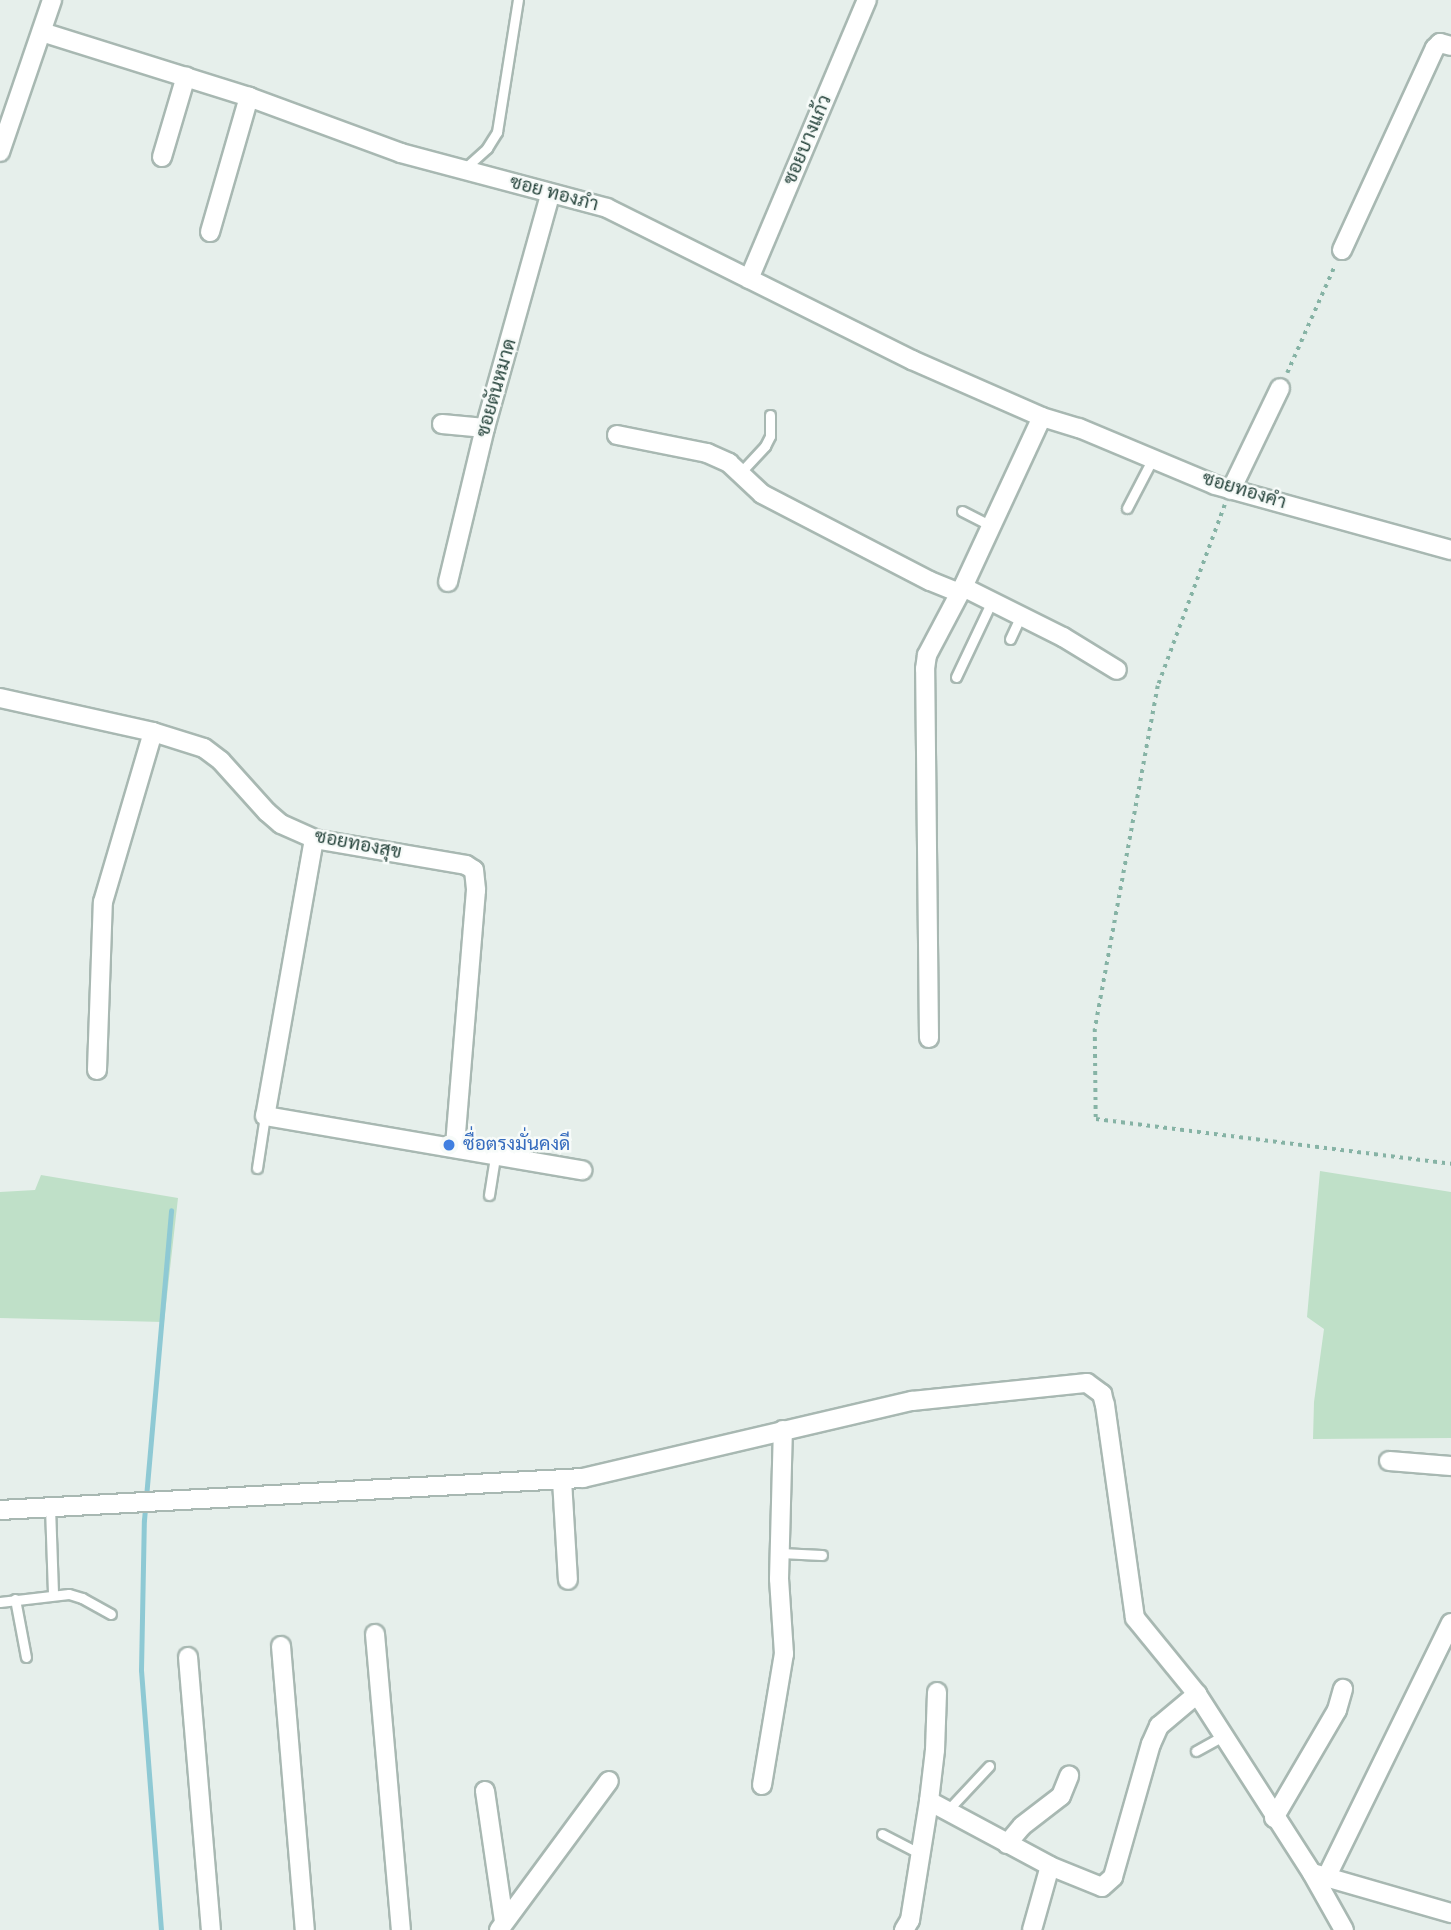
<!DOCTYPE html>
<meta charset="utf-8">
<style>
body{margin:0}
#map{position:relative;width:1451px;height:1930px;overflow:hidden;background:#e6efeb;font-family:Signika,Sarabun,sans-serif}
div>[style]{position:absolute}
.green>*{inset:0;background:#bfe0c8}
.stream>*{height:5px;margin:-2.5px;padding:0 2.5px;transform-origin:2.5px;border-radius:2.5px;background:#8ec9d4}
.path>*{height:3.5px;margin-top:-1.75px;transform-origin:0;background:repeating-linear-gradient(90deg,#86b3a5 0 3.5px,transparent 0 8.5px)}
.roads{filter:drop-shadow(2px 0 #a8b8b2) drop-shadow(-2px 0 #a8b8b2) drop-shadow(0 2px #a8b8b2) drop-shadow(0 -2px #a8b8b2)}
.lane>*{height:9px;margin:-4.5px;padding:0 4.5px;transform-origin:4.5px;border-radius:4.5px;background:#fff}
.street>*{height:18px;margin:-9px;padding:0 9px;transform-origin:9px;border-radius:9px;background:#fff}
.dots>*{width:19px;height:19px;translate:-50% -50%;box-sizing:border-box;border:4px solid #f7fbf9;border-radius:50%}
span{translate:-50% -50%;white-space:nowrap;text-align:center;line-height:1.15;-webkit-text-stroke:5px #f7fbf9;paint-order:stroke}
.street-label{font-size:19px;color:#24423a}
.shop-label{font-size:19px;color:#366cbe}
.left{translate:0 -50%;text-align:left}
</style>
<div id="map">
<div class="green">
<i style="clip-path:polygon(1320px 1171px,1451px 1192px,1451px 1438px,1313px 1439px,1314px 1402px,1324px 1329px,1307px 1317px)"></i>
<i style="clip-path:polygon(41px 1175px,178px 1198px,164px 1322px,0 1318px,0 1192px,35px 1190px)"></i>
</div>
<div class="stream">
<i style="left:161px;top:1930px;width:261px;rotate:-94.4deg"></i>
<i style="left:141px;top:1670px;width:150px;rotate:-88.9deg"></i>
<i style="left:144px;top:1520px;width:311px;rotate:-85deg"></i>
</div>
<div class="path">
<i style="left:1287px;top:373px;width:118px;rotate:-66deg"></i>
<i style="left:1225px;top:505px;width:193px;rotate:110.3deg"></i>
<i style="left:1158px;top:686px;width:349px;rotate:100.4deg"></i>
<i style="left:1095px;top:1029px;width:90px;rotate:89.4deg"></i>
<i style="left:1096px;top:1119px;width:358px;rotate:7.2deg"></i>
</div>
<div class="roads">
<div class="lane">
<i style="left:464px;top:169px;width:31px;rotate:-42deg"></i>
<i style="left:487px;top:148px;width:19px;rotate:-58deg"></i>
<i style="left:497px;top:132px;width:134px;rotate:-81deg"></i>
<i style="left:740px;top:473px;width:37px;rotate:-47deg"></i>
<i style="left:765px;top:446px;width:11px;rotate:-63deg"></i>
<i style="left:770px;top:436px;width:21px;rotate:-90deg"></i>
<i style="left:1127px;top:508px;width:56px;rotate:-62.5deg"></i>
<i style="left:962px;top:511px;width:33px;rotate:27deg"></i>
<i style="left:1010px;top:639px;width:26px;rotate:-65deg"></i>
<i style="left:956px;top:677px;width:84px;rotate:-64.7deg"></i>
<i style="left:257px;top:1168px;width:53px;rotate:-81.3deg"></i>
<i style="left:489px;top:1195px;width:39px;rotate:-81deg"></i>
<i style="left:50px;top:1507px;width:87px;rotate:88deg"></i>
<i style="left:780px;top:1553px;width:42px;rotate:2.7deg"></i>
<i style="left:15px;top:1599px;width:59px;rotate:79.3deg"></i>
<i style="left:0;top:1602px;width:69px;rotate:-6.6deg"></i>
<i style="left:69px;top:1594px;width:14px;rotate:17deg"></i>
<i style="left:82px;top:1598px;width:33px;rotate:29deg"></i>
<i style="left:1196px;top:1751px;width:31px;rotate:-29deg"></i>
<i style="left:946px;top:1812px;width:63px;rotate:-46.9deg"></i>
<i style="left:882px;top:1834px;width:42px;rotate:27.2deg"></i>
</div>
<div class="street">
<i style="left:42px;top:32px;width:217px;rotate:17.4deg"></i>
<i style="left:249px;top:97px;width:162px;rotate:20.2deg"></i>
<i style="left:401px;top:153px;width:213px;rotate:14.9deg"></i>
<i style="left:607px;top:208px;width:341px;rotate:26.5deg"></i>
<i style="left:912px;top:360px;width:142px;rotate:23.7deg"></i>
<i style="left:1042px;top:417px;width:39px;rotate:17deg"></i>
<i style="left:1079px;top:428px;width:147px;rotate:22.7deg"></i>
<i style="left:1215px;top:485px;width:245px;rotate:15.4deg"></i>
<i style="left:0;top:152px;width:161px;rotate:-71.1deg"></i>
<i style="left:162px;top:157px;width:84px;rotate:-73.5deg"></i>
<i style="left:210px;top:232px;width:141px;rotate:-73.9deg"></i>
<i style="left:1342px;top:250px;width:222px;rotate:-65.3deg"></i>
<i style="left:1435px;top:48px;width:7px;rotate:-45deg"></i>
<i style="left:1440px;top:43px;width:11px;rotate:15deg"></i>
<i style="left:749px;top:279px;width:303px;rotate:-67.1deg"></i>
<i style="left:442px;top:424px;width:43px;rotate:5.3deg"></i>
<i style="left:617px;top:435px;width:92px;rotate:11.3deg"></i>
<i style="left:707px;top:453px;width:24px;rotate:24deg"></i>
<i style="left:729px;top:463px;width:45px;rotate:43.2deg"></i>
<i style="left:762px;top:494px;width:189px;rotate:27.4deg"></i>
<i style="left:930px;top:581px;width:32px;rotate:22deg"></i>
<i style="left:1231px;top:490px;width:113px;rotate:-64.3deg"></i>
<i style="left:448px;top:582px;width:158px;rotate:-76.5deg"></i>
<i style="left:485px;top:428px;width:242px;rotate:-74.4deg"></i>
<i style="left:963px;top:587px;width:112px;rotate:26.6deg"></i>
<i style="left:1063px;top:637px;width:63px;rotate:31.4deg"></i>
<i style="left:0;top:698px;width:157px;rotate:12.5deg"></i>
<i style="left:153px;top:732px;width:53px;rotate:17.4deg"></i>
<i style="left:204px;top:748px;width:21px;rotate:37deg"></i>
<i style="left:221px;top:761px;width:69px;rotate:48deg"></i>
<i style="left:267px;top:812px;width:18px;rotate:41deg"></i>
<i style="left:281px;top:824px;width:36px;rotate:24deg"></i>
<i style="left:314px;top:839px;width:154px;rotate:9.7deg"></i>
<i style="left:466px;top:865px;width:9px;rotate:32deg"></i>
<i style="left:474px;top:870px;width:20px;rotate:84deg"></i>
<i style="left:476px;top:890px;width:259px;rotate:94.7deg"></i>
<i style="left:314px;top:839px;width:281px;rotate:100deg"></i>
<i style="left:265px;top:1116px;width:322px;rotate:9.7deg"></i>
<i style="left:929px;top:1038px;width:369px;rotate:-90.6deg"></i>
<i style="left:925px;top:669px;width:14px;rotate:-82deg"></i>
<i style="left:927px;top:655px;width:77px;rotate:-62.1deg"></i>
<i style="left:963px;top:587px;width:187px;rotate:-65.1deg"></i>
<i style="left:97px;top:1070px;width:168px;rotate:-88deg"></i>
<i style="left:103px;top:902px;width:177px;rotate:-73.6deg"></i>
<i style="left:1389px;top:1461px;width:62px;rotate:4.6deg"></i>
<i style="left:562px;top:1480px;width:100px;rotate:86.6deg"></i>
<i style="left:0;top:1510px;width:584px;rotate:-3.14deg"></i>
<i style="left:583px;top:1478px;width:338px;rotate:-13.2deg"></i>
<i style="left:912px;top:1401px;width:176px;rotate:-5.9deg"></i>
<i style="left:1087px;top:1383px;width:19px;rotate:36deg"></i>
<i style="left:1102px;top:1394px;width:11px;rotate:75deg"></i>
<i style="left:1105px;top:1405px;width:215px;rotate:82deg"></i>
<i style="left:1135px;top:1618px;width:98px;rotate:50.8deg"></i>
<i style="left:1197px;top:1694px;width:213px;rotate:57.3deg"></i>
<i style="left:1312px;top:1873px;width:145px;rotate:16.1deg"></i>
<i style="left:375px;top:1634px;width:297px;rotate:85deg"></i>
<i style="left:281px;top:1646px;width:285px;rotate:85.2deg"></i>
<i style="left:188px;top:1657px;width:274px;rotate:85.2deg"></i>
<i style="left:762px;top:1785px;width:133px;rotate:-80.5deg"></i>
<i style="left:784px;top:1654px;width:75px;rotate:-93.8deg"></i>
<i style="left:779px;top:1579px;width:149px;rotate:-88.5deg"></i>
<i style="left:485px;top:1791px;width:132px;rotate:81.7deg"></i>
<i style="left:929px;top:1801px;width:137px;rotate:28.2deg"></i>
<i style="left:1050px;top:1866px;width:56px;rotate:22deg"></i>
<i style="left:1102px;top:1887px;width:15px;rotate:-42deg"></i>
<i style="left:1113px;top:1877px;width:138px;rotate:-74.1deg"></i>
<i style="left:1151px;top:1744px;width:20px;rotate:-66deg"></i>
<i style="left:1159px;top:1726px;width:50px;rotate:-40.1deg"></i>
<i style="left:1274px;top:1818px;width:125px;rotate:-59.7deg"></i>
<i style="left:1337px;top:1710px;width:22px;rotate:-74deg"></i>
<i style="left:1007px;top:1844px;width:23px;rotate:-50deg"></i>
<i style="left:1022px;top:1826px;width:49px;rotate:-37.6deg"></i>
<i style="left:1061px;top:1796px;width:22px;rotate:-68deg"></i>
<i style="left:1312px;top:1873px;width:65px;rotate:60.7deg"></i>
<i style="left:1326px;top:1878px;width:284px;rotate:-63.9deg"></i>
<i style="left:499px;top:1930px;width:185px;rotate:-53.6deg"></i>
<i style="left:904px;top:1930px;width:12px;rotate:-59deg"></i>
<i style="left:910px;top:1920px;width:121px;rotate:-80.9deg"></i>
<i style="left:929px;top:1801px;width:51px;rotate:-83.3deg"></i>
<i style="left:935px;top:1750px;width:58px;rotate:-88deg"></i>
<i style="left:1032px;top:1930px;width:66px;rotate:-74.3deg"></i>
</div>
</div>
<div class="dots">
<i style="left:449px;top:1145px;background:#3f7fe0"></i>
</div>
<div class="street-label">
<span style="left:808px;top:140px;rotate:-67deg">ซอยบางแก้ว</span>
<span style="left:554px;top:194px;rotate:15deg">ซอย ทองภํา</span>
<span style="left:497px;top:388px;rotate:-74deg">ซอยตันหมาด</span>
<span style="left:1244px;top:491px;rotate:17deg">ซอยทองคำ</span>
<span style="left:358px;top:845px;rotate:11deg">ซอยทองสุข</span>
</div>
<div class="shop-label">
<span class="left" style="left:463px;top:1145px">ซื่อตรงมั่นคงดี</span>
</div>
</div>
